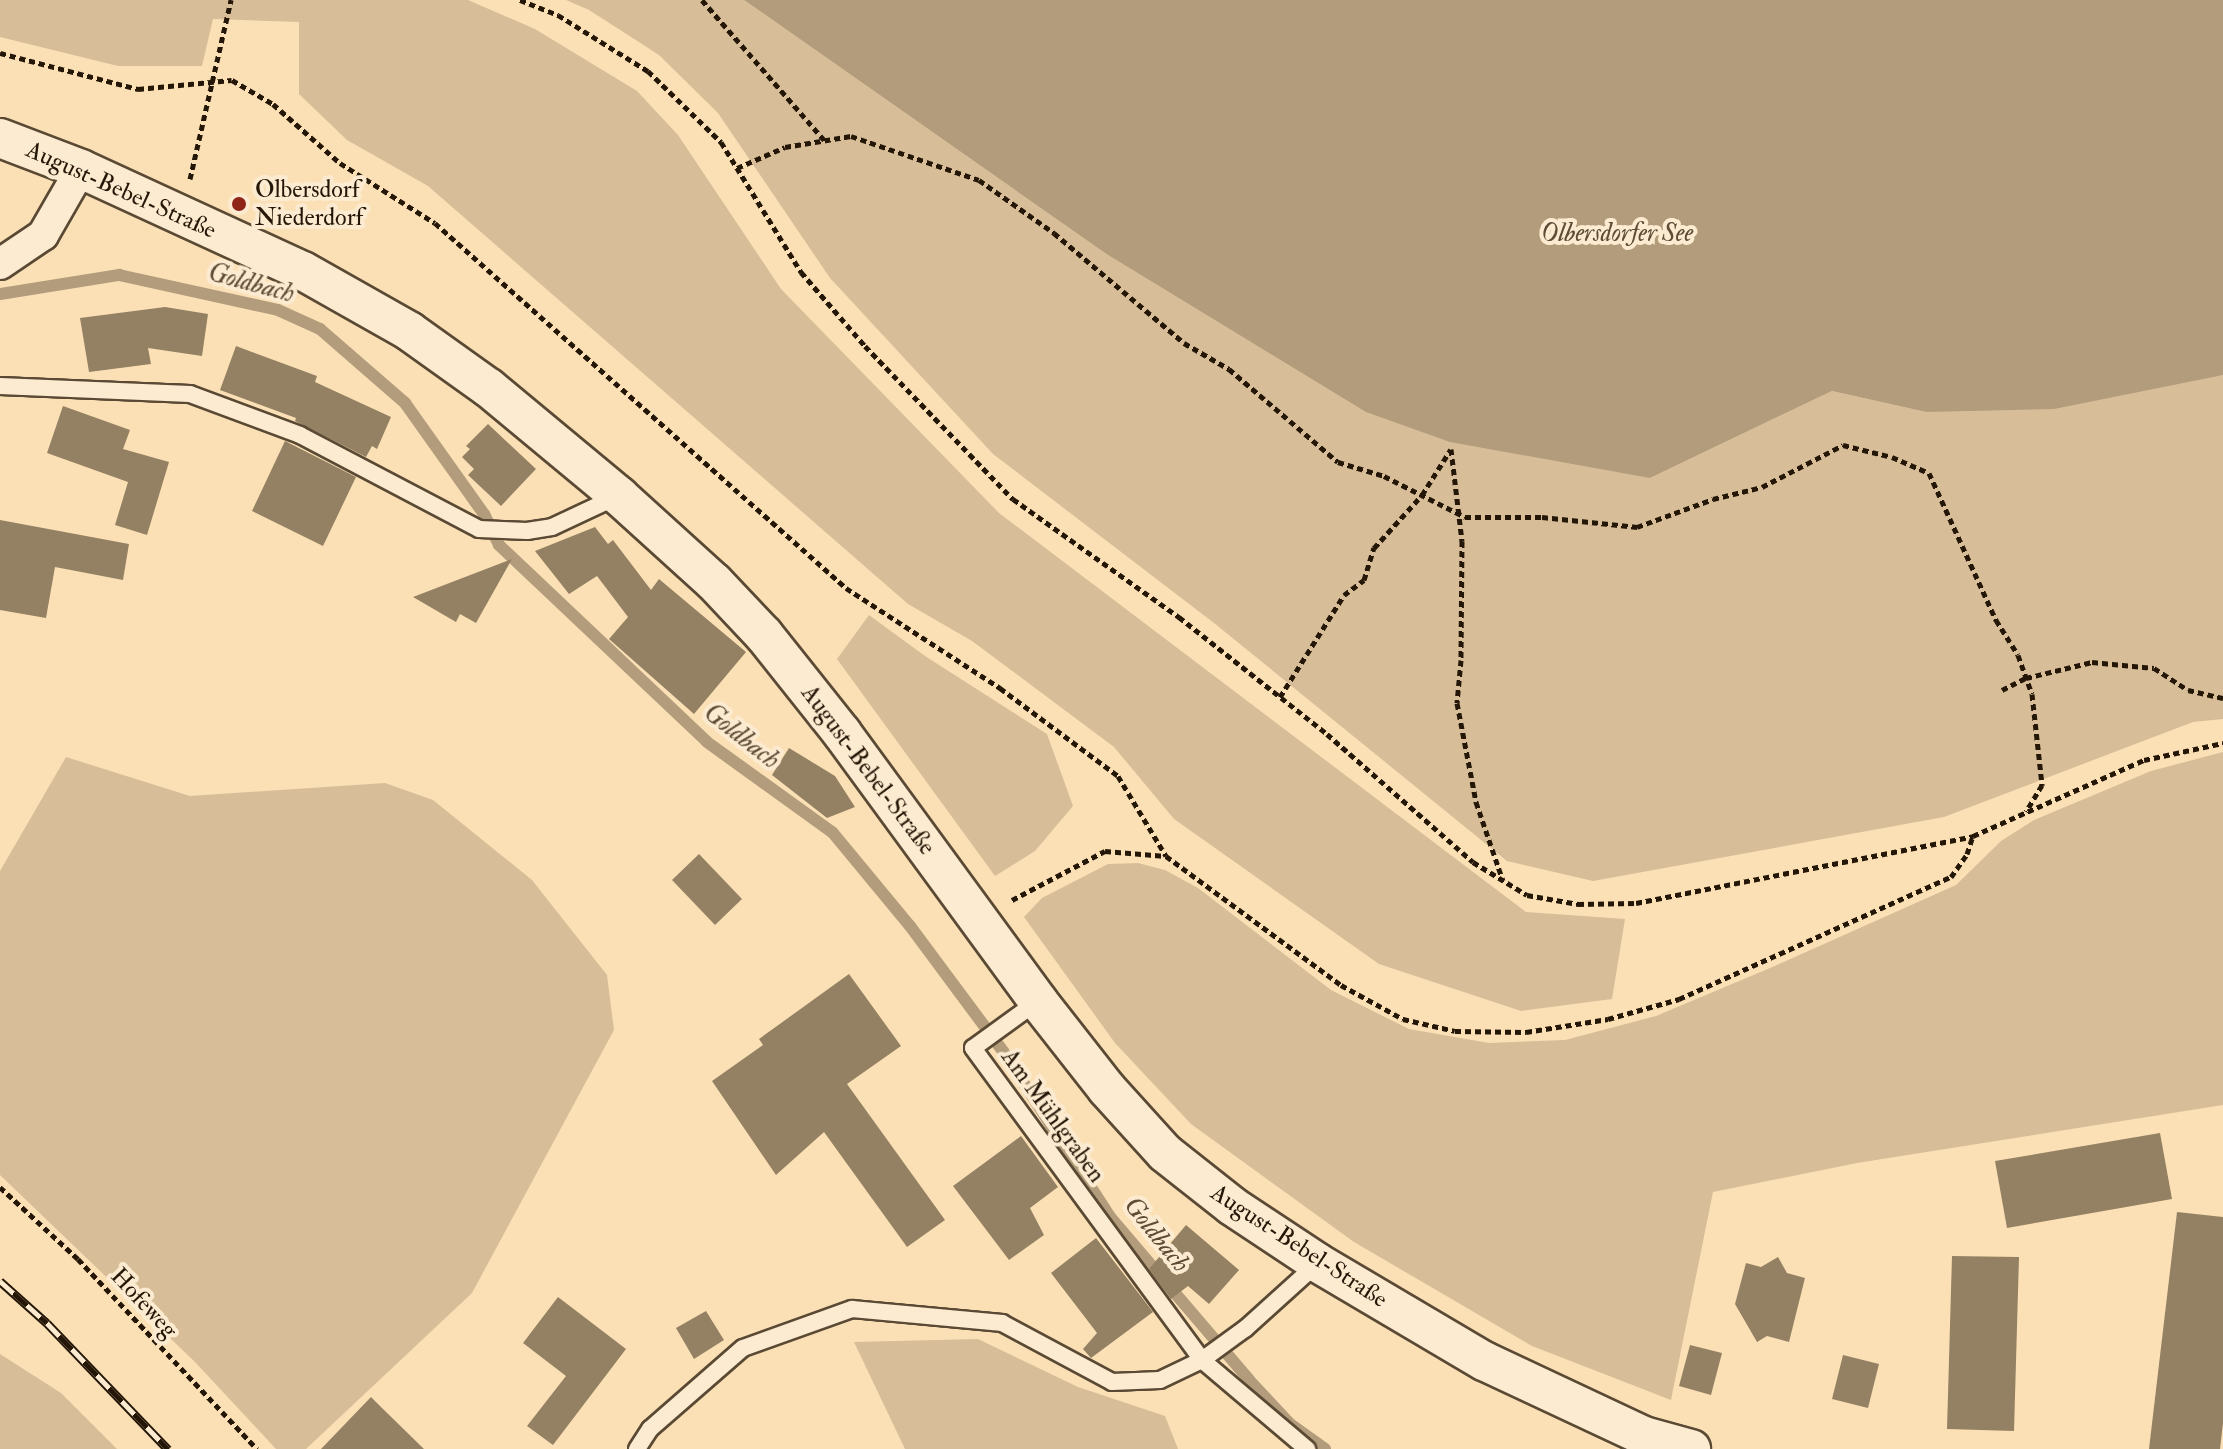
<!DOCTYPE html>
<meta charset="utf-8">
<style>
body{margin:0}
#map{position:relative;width:2223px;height:1449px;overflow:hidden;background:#fbe0b6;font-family:"IM FELL Double Pica",serif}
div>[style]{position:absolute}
.green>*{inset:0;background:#d7be98}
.water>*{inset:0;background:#b29c7b}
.stream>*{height:12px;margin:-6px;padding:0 6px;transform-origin:6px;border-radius:6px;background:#b29c7b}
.building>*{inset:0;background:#948062}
.path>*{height:5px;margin-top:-2.5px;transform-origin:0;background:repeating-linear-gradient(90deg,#251708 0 6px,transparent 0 10px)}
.roads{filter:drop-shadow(2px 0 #5a4934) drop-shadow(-2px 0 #5a4934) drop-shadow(0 2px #5a4934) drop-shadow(0 -2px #5a4934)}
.service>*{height:16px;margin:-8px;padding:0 8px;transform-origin:8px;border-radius:8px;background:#fcebd0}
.minor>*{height:30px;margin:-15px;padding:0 15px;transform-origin:15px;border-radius:15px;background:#fcebd0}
.tertiary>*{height:38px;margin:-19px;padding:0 19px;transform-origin:19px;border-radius:19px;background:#fcebd0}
.rail>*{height:9px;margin-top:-4.5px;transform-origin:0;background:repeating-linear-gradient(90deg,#fcebd0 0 18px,#251708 0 36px);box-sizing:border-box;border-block:2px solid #251708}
.dots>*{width:22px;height:22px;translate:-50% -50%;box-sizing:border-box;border:4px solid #fcebd0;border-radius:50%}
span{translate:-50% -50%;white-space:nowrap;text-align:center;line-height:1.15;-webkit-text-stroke:8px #fcebd0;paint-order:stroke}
.street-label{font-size:24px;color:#251708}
.poi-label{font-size:24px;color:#251708}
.left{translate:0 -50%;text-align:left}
.water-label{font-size:26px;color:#5d4c36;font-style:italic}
</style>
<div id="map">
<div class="green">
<i style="clip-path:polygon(0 0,468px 0,535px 29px,637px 91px,678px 135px,781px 289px,999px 513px,1526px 912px,1625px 919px,1612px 999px,1521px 1011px,1379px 964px,1174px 819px,1114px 747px,972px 641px,908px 604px,428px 186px,347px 140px,299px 94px,299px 22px,213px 19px,202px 66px,118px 66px,0 37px)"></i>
<i style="clip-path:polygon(566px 0,744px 0,1105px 253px,1650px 478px,1832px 391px,1926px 412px,2223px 375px,2223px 719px,2193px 722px,1944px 817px,1593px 881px,1507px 861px,1214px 623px,993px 454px,830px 278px,718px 113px,659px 55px,589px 10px)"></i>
<i style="clip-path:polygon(869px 615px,925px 656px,1047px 734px,1073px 806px,1035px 851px,995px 876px,837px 659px)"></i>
<i style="clip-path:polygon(2223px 752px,2223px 1105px,1857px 1163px,1713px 1192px,1671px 1400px,1532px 1346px,1354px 1242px,1191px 1124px,1115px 1043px,1024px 917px,1042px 898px,1108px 864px,1138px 863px,1165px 870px,1198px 888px,1331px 990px,1409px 1029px,1489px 1043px,1565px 1040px,1656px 1016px,1770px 968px,1956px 885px,2001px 841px,2034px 820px,2151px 771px)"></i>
<i style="clip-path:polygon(66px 757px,190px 796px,385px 783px,433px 800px,532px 880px,607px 975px,614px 1030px,472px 1293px,306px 1449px,276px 1449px,195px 1362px,0 1175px,0 871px)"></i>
<i style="clip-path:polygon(978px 1339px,1078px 1387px,1165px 1416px,1178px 1449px,905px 1449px,854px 1342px)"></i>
<i style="clip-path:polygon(0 1354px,61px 1393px,117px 1449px,0 1449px)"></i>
</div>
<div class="water">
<i style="clip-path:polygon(744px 0,2223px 0,2223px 375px,2054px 409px,1926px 412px,1832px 391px,1650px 478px,1450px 442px,1366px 412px,1105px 253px)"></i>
</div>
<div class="stream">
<i style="left:0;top:294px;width:121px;rotate:-9.1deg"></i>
<i style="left:119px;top:275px;width:163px;rotate:12.4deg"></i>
<i style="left:278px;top:310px;width:46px;rotate:24.3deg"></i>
<i style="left:320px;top:329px;width:113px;rotate:41deg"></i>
<i style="left:405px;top:403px;width:136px;rotate:54.6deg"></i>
<i style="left:484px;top:514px;width:34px;rotate:64deg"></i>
<i style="left:499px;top:545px;width:286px;rotate:43.4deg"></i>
<i style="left:707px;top:742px;width:155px;rotate:35.8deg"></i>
<i style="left:833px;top:833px;width:121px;rotate:50.4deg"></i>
<i style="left:910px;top:926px;width:159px;rotate:53.4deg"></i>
<i style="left:1005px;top:1054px;width:194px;rotate:57.2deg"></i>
<i style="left:1110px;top:1217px;width:214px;rotate:49.5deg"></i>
<i style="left:1249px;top:1380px;width:60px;rotate:47deg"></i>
<i style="left:1290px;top:1424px;width:43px;rotate:35.5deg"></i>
</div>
<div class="building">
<i style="clip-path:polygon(165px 307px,208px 314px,202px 356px,148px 348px,151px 364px,89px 372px,80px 318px)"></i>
<i style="clip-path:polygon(236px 346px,317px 376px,315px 382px,391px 417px,377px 449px,372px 446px,366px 457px,295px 421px,296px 418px,220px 390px)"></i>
<i style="clip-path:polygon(63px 406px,130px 430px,123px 449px,169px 462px,147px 535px,115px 525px,128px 482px,47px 453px)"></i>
<i style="clip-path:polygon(488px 424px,536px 469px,501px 506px,468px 475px,474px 469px,462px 457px,470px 449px,466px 446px)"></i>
<i style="clip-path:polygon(285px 441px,356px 477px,323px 546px,252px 511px)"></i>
<i style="clip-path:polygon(0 520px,129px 544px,123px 580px,55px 567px,46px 618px,0 610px)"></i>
<i style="clip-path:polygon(595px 527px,608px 544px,613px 540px,651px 590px,659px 579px,746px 652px,694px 714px,609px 639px,628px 617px,597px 576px,569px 594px,535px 551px)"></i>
<i style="clip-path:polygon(512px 559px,476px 623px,460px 614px,456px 622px,413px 597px)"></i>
<i style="clip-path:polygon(789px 748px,835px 776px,855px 807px,827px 818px,772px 775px)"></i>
<i style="clip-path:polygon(699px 854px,742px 899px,715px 925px,672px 880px)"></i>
<i style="clip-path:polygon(849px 974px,901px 1046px,847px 1084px,945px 1220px,907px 1247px,824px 1132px,776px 1175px,712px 1081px,763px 1045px,759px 1039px)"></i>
<i style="clip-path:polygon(2160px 1133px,2172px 1199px,2007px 1228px,1995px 1161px)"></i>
<i style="clip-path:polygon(1021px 1136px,1058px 1187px,1030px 1208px,1044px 1235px,1009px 1260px,953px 1186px)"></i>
<i style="clip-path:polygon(2177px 1212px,2223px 1217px,2223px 1423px,2220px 1449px,2149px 1449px)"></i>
<i style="clip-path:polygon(1186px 1225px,1239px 1270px,1209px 1304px,1188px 1286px,1171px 1299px,1149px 1269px)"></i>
<i style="clip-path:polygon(1096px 1238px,1153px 1312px,1091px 1358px,1083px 1349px,1097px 1333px,1051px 1273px)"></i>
<i style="clip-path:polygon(1952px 1256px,2019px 1257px,2014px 1431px,1947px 1429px)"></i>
<i style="clip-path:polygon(1778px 1257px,1787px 1273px,1805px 1278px,1789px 1342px,1767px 1336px,1757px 1342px,1735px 1304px,1746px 1263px,1761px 1267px)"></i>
<i style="clip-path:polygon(558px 1297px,626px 1349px,553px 1445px,527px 1426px,566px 1376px,523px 1343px)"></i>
<i style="clip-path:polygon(706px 1311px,724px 1340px,694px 1359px,676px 1328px)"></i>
<i style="clip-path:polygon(1690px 1345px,1722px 1353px,1711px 1395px,1679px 1386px)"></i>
<i style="clip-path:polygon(1843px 1355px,1879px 1364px,1868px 1408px,1832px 1399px)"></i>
<i style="clip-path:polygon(371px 1397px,382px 1408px,424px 1449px,321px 1449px)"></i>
</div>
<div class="path">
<i style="left:520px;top:0;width:41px;rotate:21.5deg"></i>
<i style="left:558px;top:15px;width:106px;rotate:31.9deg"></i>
<i style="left:648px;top:71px;width:102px;rotate:44.2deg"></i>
<i style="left:721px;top:142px;width:153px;rotate:58.4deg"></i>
<i style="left:801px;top:272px;width:98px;rotate:49.1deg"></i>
<i style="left:865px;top:346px;width:213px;rotate:46deg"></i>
<i style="left:1013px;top:499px;width:204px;rotate:35.4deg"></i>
<i style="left:1179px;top:617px;width:189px;rotate:38.3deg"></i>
<i style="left:1327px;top:734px;width:194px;rotate:41.2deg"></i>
<i style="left:1473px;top:862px;width:63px;rotate:31.4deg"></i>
<i style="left:1527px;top:895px;width:52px;rotate:10deg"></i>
<i style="left:1578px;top:904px;width:58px;rotate:-1deg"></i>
<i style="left:1636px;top:903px;width:344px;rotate:-11.2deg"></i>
<i style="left:702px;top:0;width:186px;rotate:48.9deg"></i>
<i style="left:0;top:53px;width:143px;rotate:14.6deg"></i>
<i style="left:138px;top:89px;width:94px;rotate:-5.5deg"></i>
<i style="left:232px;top:80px;width:48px;rotate:30.3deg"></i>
<i style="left:273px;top:104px;width:89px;rotate:41.4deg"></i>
<i style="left:340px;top:163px;width:112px;rotate:32.3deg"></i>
<i style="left:435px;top:223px;width:550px;rotate:41.61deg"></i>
<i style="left:846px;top:588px;width:184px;rotate:33deg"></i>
<i style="left:1000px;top:688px;width:147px;rotate:36.7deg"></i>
<i style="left:1118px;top:776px;width:93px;rotate:59deg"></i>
<i style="left:737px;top:168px;width:52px;rotate:-23.6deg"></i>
<i style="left:785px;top:147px;width:67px;rotate:-9.5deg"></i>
<i style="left:851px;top:136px;width:135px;rotate:19deg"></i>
<i style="left:979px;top:180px;width:92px;rotate:35.2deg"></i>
<i style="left:1054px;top:233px;width:170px;rotate:40.2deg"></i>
<i style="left:1184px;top:343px;width:52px;rotate:30deg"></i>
<i style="left:1229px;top:369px;width:143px;rotate:40.5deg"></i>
<i style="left:1338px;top:462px;width:48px;rotate:16.9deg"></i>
<i style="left:1384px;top:476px;width:91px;rotate:26.8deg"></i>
<i style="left:1465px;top:517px;width:77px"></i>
<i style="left:1542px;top:517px;width:96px;rotate:6deg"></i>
<i style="left:1637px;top:527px;width:81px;rotate:-20.2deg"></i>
<i style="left:1713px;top:499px;width:50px;rotate:-13.8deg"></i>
<i style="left:1762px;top:487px;width:91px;rotate:-27.4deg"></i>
<i style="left:1843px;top:445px;width:50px;rotate:13.8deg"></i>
<i style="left:1892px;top:457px;width:40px;rotate:23.4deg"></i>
<i style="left:1929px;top:473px;width:162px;rotate:65.5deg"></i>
<i style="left:1996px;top:620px;width:41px;rotate:57.8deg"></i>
<i style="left:2018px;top:655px;width:41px;rotate:70.3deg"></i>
<i style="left:2032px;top:694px;width:92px;rotate:83.7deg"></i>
<i style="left:2042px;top:785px;width:31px;rotate:121deg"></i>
<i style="left:190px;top:179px;width:184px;rotate:-77.1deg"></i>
<i style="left:2002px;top:690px;width:27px;rotate:-27deg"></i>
<i style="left:2026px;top:678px;width:68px;rotate:-13.6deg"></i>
<i style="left:2092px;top:662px;width:62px;rotate:5.5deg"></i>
<i style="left:2154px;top:668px;width:40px;rotate:32.9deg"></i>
<i style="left:2188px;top:690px;width:36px;rotate:13deg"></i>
<i style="left:1280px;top:697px;width:120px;rotate:-57.9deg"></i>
<i style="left:1344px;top:595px;width:25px;rotate:-37deg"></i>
<i style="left:1364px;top:580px;width:34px;rotate:-73deg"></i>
<i style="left:1374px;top:548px;width:72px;rotate:-47.8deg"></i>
<i style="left:1422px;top:495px;width:54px;rotate:-57.8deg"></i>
<i style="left:1451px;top:449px;width:93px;rotate:83.2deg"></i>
<i style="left:1462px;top:541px;width:119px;rotate:90.5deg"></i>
<i style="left:1461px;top:660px;width:43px;rotate:95.3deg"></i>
<i style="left:1457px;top:703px;width:101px;rotate:79.1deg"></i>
<i style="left:1476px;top:802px;width:83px;rotate:71.1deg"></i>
<i style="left:1012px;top:900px;width:105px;rotate:-27.8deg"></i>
<i style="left:1105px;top:851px;width:61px;rotate:4.7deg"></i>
<i style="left:1166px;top:856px;width:217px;rotate:36.4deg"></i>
<i style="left:1341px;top:985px;width:71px;rotate:28.7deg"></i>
<i style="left:1403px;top:1019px;width:53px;rotate:13deg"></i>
<i style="left:1455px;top:1031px;width:71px;rotate:0.8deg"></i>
<i style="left:1526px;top:1032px;width:83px;rotate:-9deg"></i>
<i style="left:1608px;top:1019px;width:74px;rotate:-15.7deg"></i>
<i style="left:1679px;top:999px;width:298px;rotate:-24.2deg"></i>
<i style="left:1951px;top:877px;width:28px;rotate:-55deg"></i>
<i style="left:1967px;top:854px;width:19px;rotate:-72deg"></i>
<i style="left:1973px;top:836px;width:187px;rotate:-24deg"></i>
<i style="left:2144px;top:760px;width:81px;rotate:-12.1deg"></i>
<i style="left:0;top:1187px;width:106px;rotate:42.7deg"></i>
<i style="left:78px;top:1259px;width:261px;rotate:46.7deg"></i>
</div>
<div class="roads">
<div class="service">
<i style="left:0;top:386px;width:190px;rotate:2.4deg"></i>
<i style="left:190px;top:394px;width:117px;rotate:20.4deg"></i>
<i style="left:300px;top:435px;width:202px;rotate:27.7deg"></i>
<i style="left:479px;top:529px;width:48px;rotate:2.4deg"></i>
<i style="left:527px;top:531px;width:25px;rotate:-9deg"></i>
<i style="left:552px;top:527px;width:73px;rotate:-25.2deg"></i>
<i style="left:1038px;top:1001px;width:80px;rotate:144.1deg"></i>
<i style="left:973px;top:1048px;width:387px;rotate:53.7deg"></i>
<i style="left:1202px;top:1360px;width:138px;rotate:40.3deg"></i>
<i style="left:637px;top:1449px;width:24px;rotate:-57deg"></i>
<i style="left:650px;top:1429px;width:123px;rotate:-41.1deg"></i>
<i style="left:743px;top:1348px;width:116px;rotate:-19.7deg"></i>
<i style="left:852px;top:1309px;width:151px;rotate:5.3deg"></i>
<i style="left:1002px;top:1323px;width:125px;rotate:28.2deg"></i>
<i style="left:1112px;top:1382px;width:48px;rotate:-2.4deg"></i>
<i style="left:1160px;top:1380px;width:47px;rotate:-25.5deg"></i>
<i style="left:1202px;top:1360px;width:54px;rotate:-36deg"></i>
<i style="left:1246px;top:1328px;width:97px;rotate:-42.1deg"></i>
</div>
<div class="minor">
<i style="left:0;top:264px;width:52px;rotate:-34deg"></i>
<i style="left:43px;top:235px;width:76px;rotate:-60.1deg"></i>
</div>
<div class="tertiary">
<i style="left:0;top:138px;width:87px;rotate:20.9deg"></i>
<i style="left:81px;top:169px;width:244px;rotate:24.7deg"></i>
<i style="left:303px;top:271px;width:122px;rotate:29.5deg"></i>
<i style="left:409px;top:331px;width:98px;rotate:35.5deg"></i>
<i style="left:489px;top:388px;width:169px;rotate:39.7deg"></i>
<i style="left:619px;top:496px;width:128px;rotate:42.2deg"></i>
<i style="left:714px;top:582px;width:73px;rotate:46.7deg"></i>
<i style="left:764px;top:635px;width:125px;rotate:51.5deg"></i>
<i style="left:842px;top:733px;width:332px;rotate:53.8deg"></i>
<i style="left:1038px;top:1001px;width:112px;rotate:51.9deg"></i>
<i style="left:1107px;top:1089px;width:86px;rotate:47.8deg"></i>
<i style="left:1165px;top:1153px;width:85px;rotate:38.3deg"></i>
<i style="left:1232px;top:1206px;width:103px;rotate:33.5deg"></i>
<i style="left:1318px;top:1263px;width:193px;rotate:30.6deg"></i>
<i style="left:1484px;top:1361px;width:177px;rotate:25.1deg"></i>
<i style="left:1644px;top:1436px;width:49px;rotate:15.5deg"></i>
</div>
</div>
<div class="rail">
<i style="left:0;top:1281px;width:63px;rotate:41.8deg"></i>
<i style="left:47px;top:1323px;width:175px;rotate:46.2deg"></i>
</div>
<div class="dots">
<i style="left:239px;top:204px;background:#8f2418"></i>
</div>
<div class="street-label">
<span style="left:121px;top:190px;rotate:24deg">August-Bebel-Straße</span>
<span style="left:868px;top:770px;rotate:53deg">August-Bebel-Straße</span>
<span style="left:1053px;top:1116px;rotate:54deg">Am Mühlgraben</span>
<span style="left:1299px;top:1246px;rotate:33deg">August-Bebel-Straße</span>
<span style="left:144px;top:1303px;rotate:47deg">Hofeweg</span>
</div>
<div class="poi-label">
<span class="left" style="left:255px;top:204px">Olbersdorf<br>Niederdorf</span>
</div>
<div class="water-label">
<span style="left:1617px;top:234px">Olbersdorfer See</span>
<span style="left:251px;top:284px;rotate:15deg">Goldbach</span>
<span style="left:741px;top:737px;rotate:38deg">Goldbach</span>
<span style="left:1156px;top:1235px;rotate:51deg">Goldbach</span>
</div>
</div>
